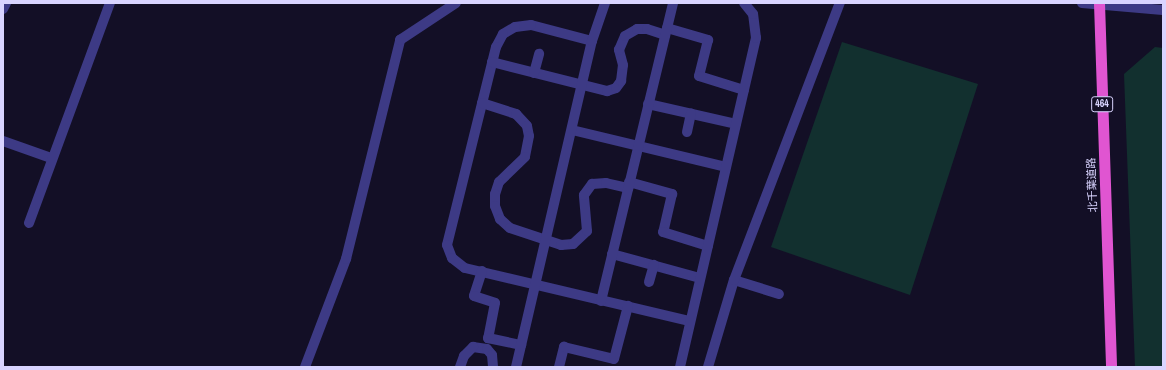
<!DOCTYPE html>
<meta charset="utf-8">
<style>
body{margin:0}
#map{position:relative;width:1166px;height:370px;overflow:hidden;background:#130f26;font-family:"Archivo Narrow","Noto Sans JP",sans-serif}
div>[style]{position:absolute}
.green>*{inset:0;background:#12302f}
.service>*{height:10px;margin:-5px;padding:0 5px;transform-origin:5px;border-radius:5px;background:#3d3a85}
.minor>*{height:10px;margin:-5px;padding:0 5px;transform-origin:5px;border-radius:5px;background:#3d3a85}
.tertiary>*{height:10px;margin:-5px;padding:0 5px;transform-origin:5px;border-radius:5px;background:#3d3a85}
.trunk>*{height:11px;margin:-5.5px;padding:0 5.5px;transform-origin:5.5px;border-radius:5.5px;background:#e055d1}
span{translate:-50% -50%;white-space:nowrap;text-align:center;line-height:1.15;-webkit-text-stroke:3px #130f26;paint-order:stroke}
.shield-label span{padding:1px 3px;background:#130f26;border:1px solid;border-radius:3px;-webkit-text-stroke-width:0}
.shield-label{font-size:10px;color:#d9d4ff;font-weight:700}
.street-label{font-size:11px;color:#d9d4ff}
.frame{position:absolute;inset:0;border:4px solid #d9d4ff;pointer-events:none}
</style>
<div id="map">
<div class="green">
<i style="clip-path:polygon(842px 42px,978px 84px,910px 295px,771px 247px)"></i>
<i style="clip-path:polygon(1155px 47px,1163px 48px,1163px 367px,1135px 367px,1124px 74px)"></i>
</div>
<div class="service">
<i style="left:3px;top:9px;width:7px;rotate:-63deg"></i>
<i style="left:667px;top:28px;width:43px;rotate:16.3deg"></i>
<i style="left:708px;top:40px;width:37px;rotate:104deg"></i>
<i style="left:699px;top:76px;width:47px;rotate:17.3deg"></i>
<i style="left:592px;top:41px;width:63px;rotate:-165.3deg"></i>
<i style="left:531px;top:25px;width:16px;rotate:173deg"></i>
<i style="left:515px;top:27px;width:14px;rotate:150deg"></i>
<i style="left:503px;top:34px;width:15px;rotate:118deg"></i>
<i style="left:496px;top:47px;width:204px;rotate:103.9deg"></i>
<i style="left:447px;top:245px;width:14px;rotate:69deg"></i>
<i style="left:452px;top:258px;width:16px;rotate:38deg"></i>
<i style="left:465px;top:268px;width:231px;rotate:13.3deg"></i>
<i style="left:492px;top:62px;width:119px;rotate:14.2deg"></i>
<i style="left:607px;top:91px;width:9px;rotate:-18deg"></i>
<i style="left:616px;top:88px;width:9px;rotate:-54deg"></i>
<i style="left:621px;top:81px;width:16px;rotate:-83deg"></i>
<i style="left:623px;top:65px;width:16px;rotate:-105deg"></i>
<i style="left:619px;top:50px;width:15px;rotate:-67deg"></i>
<i style="left:625px;top:36px;width:14px;rotate:-30deg"></i>
<i style="left:637px;top:29px;width:10px"></i>
<i style="left:647px;top:29px;width:19px;rotate:18deg"></i>
<i style="left:534px;top:73px;width:20px;rotate:-75deg"></i>
<i style="left:482px;top:103px;width:36px;rotate:18deg"></i>
<i style="left:516px;top:114px;width:16px;rotate:47deg"></i>
<i style="left:527px;top:126px;width:10px;rotate:79deg"></i>
<i style="left:529px;top:136px;width:21px;rotate:101deg"></i>
<i style="left:525px;top:157px;width:36px;rotate:136deg"></i>
<i style="left:499px;top:182px;width:13px;rotate:108deg"></i>
<i style="left:495px;top:194px;width:12px;rotate:90deg"></i>
<i style="left:495px;top:206px;width:14px;rotate:69deg"></i>
<i style="left:500px;top:219px;width:13px;rotate:42deg"></i>
<i style="left:510px;top:228px;width:54px;rotate:18.4deg"></i>
<i style="left:561px;top:245px;width:12px;rotate:-5deg"></i>
<i style="left:573px;top:244px;width:19px;rotate:-43deg"></i>
<i style="left:587px;top:231px;width:36px;rotate:-95deg"></i>
<i style="left:584px;top:195px;width:14px;rotate:-54deg"></i>
<i style="left:592px;top:184px;width:14px;rotate:-4deg"></i>
<i style="left:606px;top:183px;width:23px;rotate:13deg"></i>
<i style="left:648px;top:104px;width:90px;rotate:12.8deg"></i>
<i style="left:572px;top:130px;width:158px;rotate:13.5deg"></i>
<i style="left:687px;top:132px;width:19px;rotate:-78deg"></i>
<i style="left:629px;top:182px;width:45px;rotate:15.6deg"></i>
<i style="left:672px;top:194px;width:39px;rotate:103deg"></i>
<i style="left:663px;top:232px;width:47px;rotate:17.3deg"></i>
<i style="left:612px;top:254px;width:91px;rotate:15.3deg"></i>
<i style="left:482px;top:271px;width:26px;rotate:108deg"></i>
<i style="left:474px;top:296px;width:22px;rotate:18deg"></i>
<i style="left:495px;top:303px;width:36px;rotate:101deg"></i>
<i style="left:488px;top:338px;width:34px;rotate:12deg"></i>
<i style="left:734px;top:280px;width:47px;rotate:17.3deg"></i>
<i style="left:649px;top:282px;width:18px;rotate:-74deg"></i>
<i style="left:601px;top:301px;width:307px;rotate:-76.4deg"></i>
<i style="left:473px;top:347px;width:14px;rotate:8deg"></i>
<i style="left:487px;top:349px;width:8px;rotate:50deg"></i>
<i style="left:492px;top:355px;width:12px;rotate:85deg"></i>
<i style="left:516px;top:367px;width:335px;rotate:-76.9deg"></i>
<i style="left:592px;top:41px;width:40px;rotate:-71.1deg"></i>
<i style="left:559px;top:367px;width:21px;rotate:-76deg"></i>
<i style="left:564px;top:347px;width:51px;rotate:13.5deg"></i>
<i style="left:614px;top:359px;width:55px;rotate:-75.2deg"></i>
<i style="left:680px;top:367px;width:338px;rotate:-77deg"></i>
<i style="left:756px;top:38px;width:24px;rotate:-97deg"></i>
<i style="left:753px;top:14px;width:14px;rotate:-129deg"></i>
</div>
<div class="minor">
<i style="left:3px;top:141px;width:51px;rotate:19.5deg"></i>
<i style="left:29px;top:223px;width:234px;rotate:-69.8deg"></i>
<i style="left:305px;top:367px;width:116px;rotate:-69.2deg"></i>
<i style="left:346px;top:259px;width:226px;rotate:-76.1deg"></i>
<i style="left:400px;top:40px;width:67px;rotate:-33.5deg"></i>
<i style="left:460px;top:367px;width:12px;rotate:-70deg"></i>
<i style="left:464px;top:356px;width:13px;rotate:-45deg"></i>
<i style="left:708px;top:367px;width:91px;rotate:-73.4deg"></i>
<i style="left:734px;top:280px;width:297px;rotate:-69.1deg"></i>
</div>
<div class="tertiary">
<i style="left:1082px;top:3px;width:81px;rotate:4.9deg"></i>
</div>
<div class="trunk">
<i style="left:1099px;top:3px;width:364px;rotate:88.1deg"></i>
</div>
<div class="shield-label">
<span style="left:1102px;top:104px">464</span>
</div>
<div class="street-label">
<span style="left:1092px;top:185px;rotate:-92deg">北千葉道路</span>
</div>
<div class="frame"></div>
</div>
